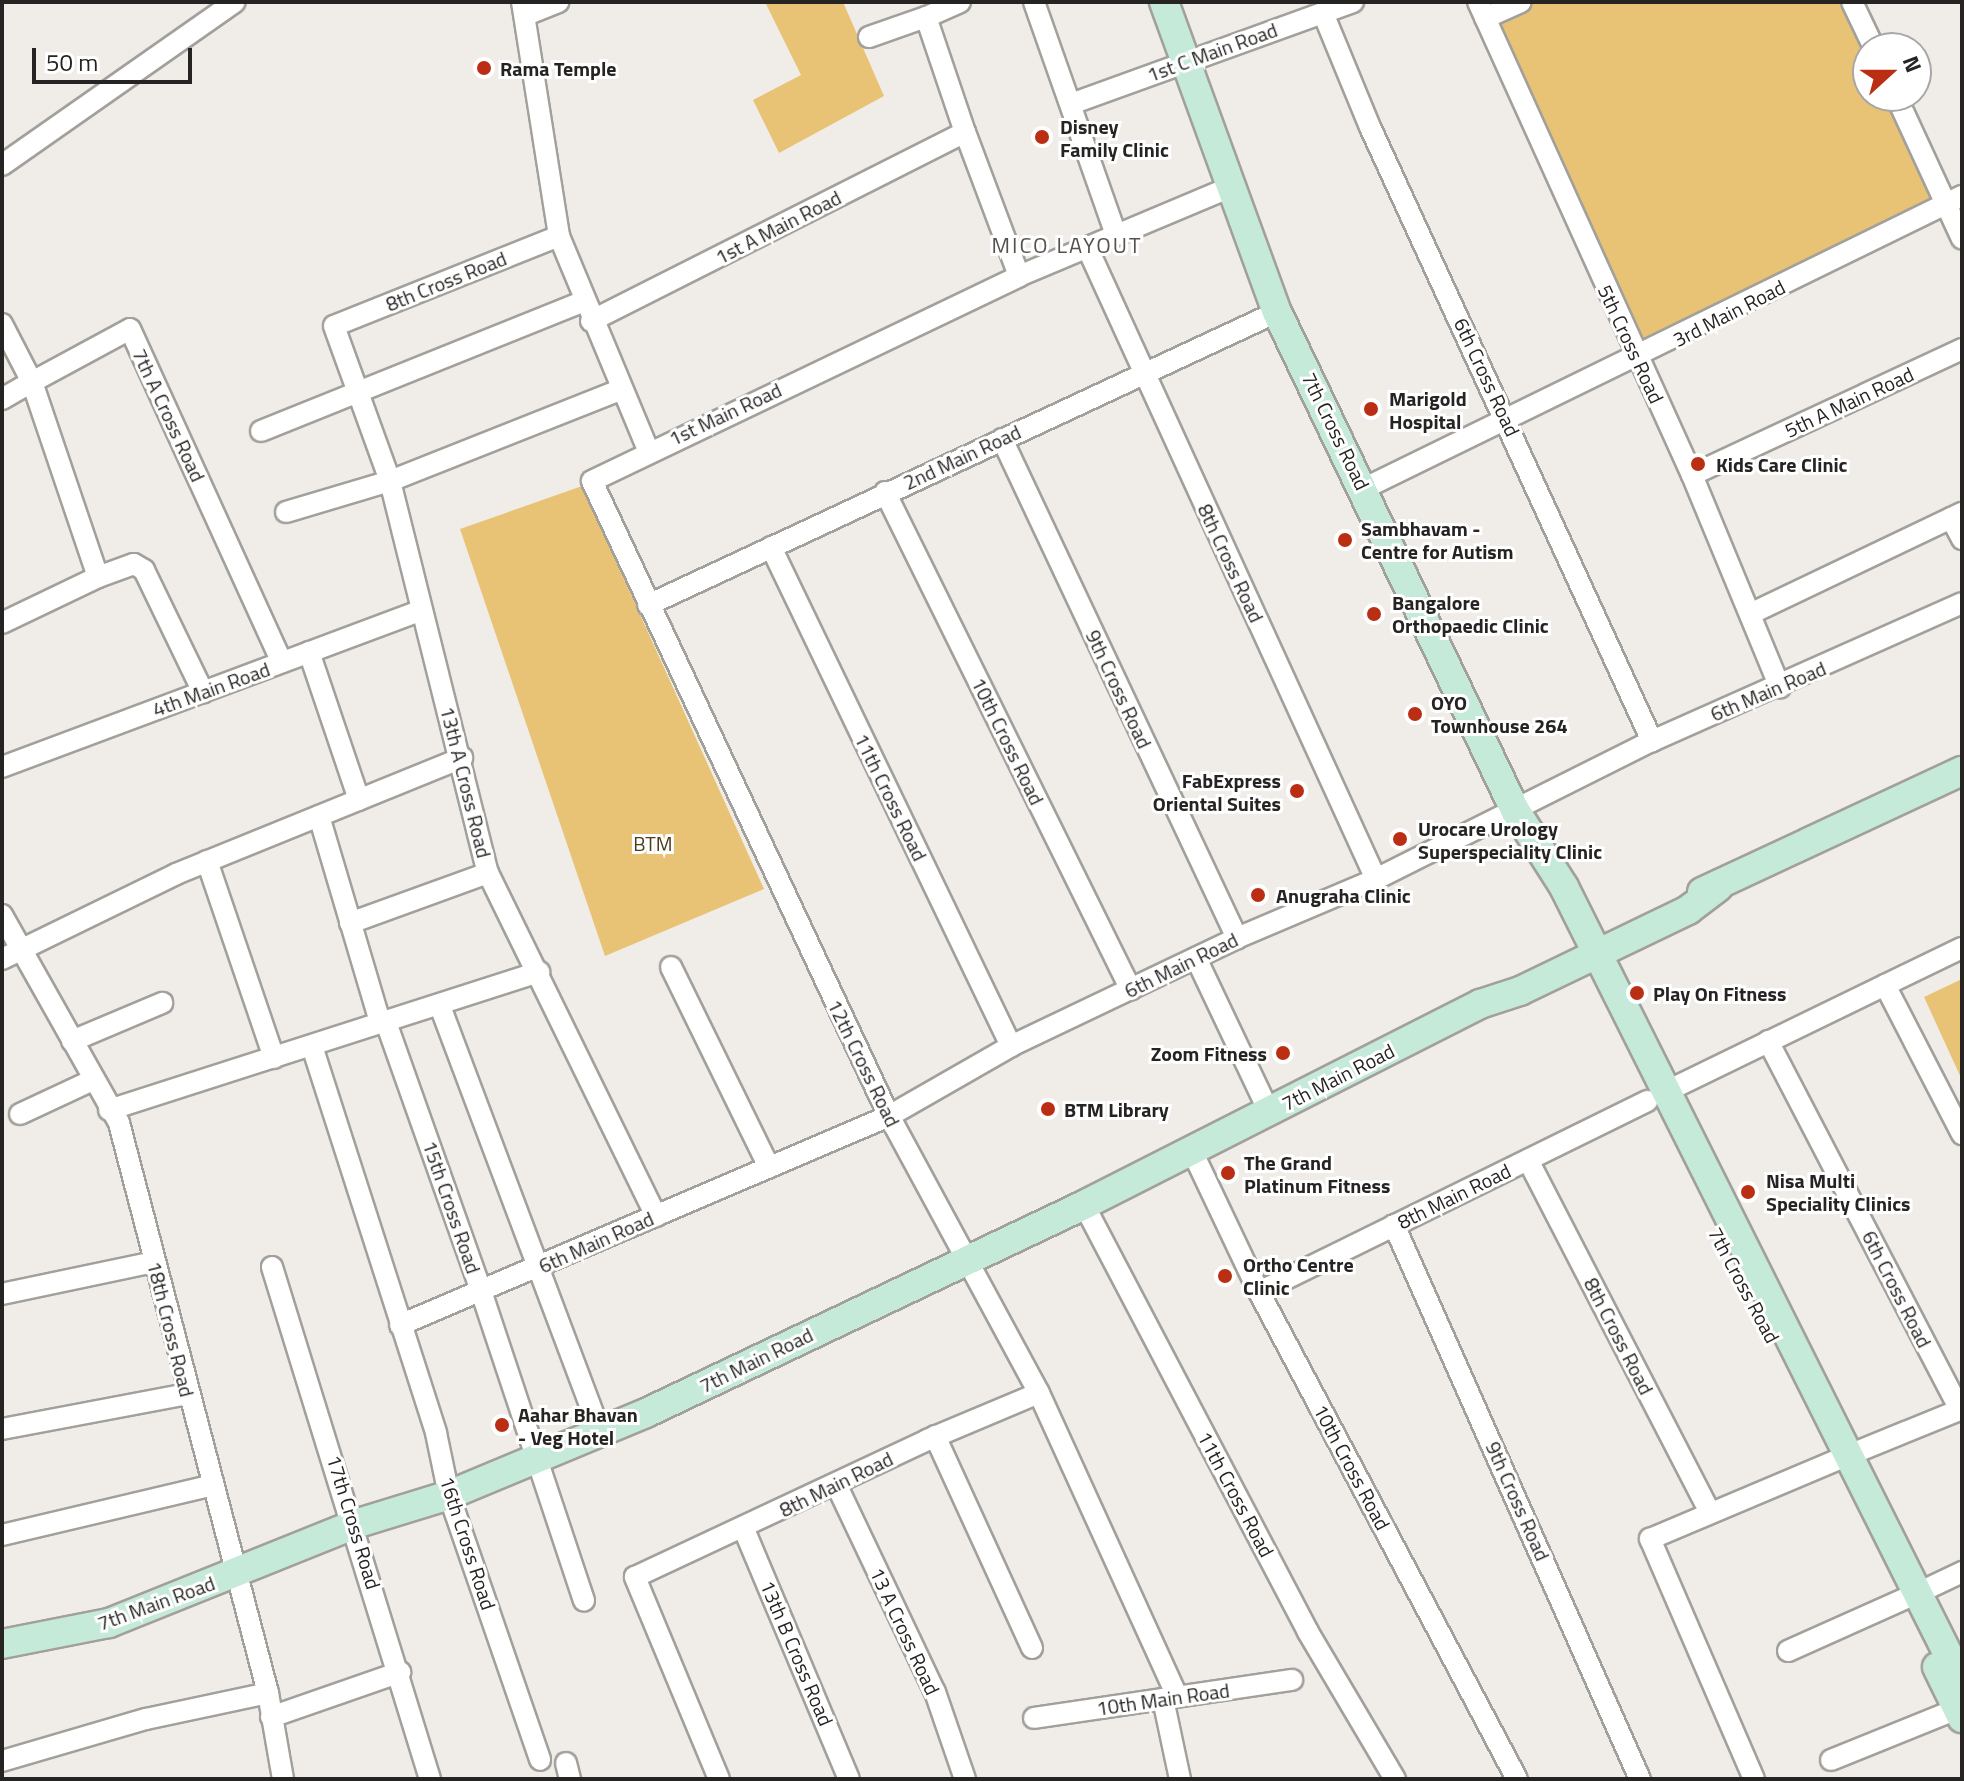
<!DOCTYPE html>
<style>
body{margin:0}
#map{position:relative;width:1964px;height:1781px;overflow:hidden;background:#f0ede8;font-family:"Titillium Web",sans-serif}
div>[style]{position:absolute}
.green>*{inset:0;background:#e8c376}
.roads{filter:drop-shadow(2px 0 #a2a09a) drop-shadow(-2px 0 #a2a09a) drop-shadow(0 2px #a2a09a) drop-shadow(0 -2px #a2a09a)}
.street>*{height:20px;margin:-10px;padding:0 10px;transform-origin:10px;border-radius:10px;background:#fff}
.secondary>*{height:28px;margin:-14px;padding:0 14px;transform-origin:14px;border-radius:14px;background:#c5eada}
.dots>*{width:22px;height:22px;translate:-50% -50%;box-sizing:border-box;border:4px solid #fff;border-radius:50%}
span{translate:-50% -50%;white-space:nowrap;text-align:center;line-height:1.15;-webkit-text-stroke:6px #fff;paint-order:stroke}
.street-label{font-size:20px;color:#252422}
.poi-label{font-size:20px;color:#252422;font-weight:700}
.left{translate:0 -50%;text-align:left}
.right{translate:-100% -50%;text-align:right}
.park-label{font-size:20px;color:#4c3c1a}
.neighbourhood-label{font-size:22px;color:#55524e;letter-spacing:2px}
.frame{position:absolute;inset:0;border:4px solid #252422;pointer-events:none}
.north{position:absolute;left:1852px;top:32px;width:80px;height:80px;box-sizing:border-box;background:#fff;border:2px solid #a8a7a7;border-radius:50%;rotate:69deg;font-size:22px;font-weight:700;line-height:32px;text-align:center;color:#252422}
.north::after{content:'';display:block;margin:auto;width:28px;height:36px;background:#ba2f14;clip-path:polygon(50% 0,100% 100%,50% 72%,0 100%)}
.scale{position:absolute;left:32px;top:48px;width:160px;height:36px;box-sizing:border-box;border:4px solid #252422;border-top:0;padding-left:10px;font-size:24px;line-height:28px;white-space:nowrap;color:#252422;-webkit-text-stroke:6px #fff;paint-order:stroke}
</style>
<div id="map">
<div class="green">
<i style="clip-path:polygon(765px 2px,843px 2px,884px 96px,779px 153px,753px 100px,801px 75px)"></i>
<i style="clip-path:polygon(1521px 2px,1852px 2px,1868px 48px,1868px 96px,1896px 96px,1947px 203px,1636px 359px,1485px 18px)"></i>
<i style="clip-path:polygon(582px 486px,764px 889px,605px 956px,460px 529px)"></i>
<i style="clip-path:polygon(1962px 979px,1962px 1080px,1924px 997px)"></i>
</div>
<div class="roads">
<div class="street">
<i style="left:522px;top:2px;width:237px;rotate:81deg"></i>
<i style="left:559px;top:236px;width:232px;rotate:67.4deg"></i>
<i style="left:960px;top:2px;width:37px;rotate:156deg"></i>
<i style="left:926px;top:17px;width:121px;rotate:71.3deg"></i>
<i style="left:1034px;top:2px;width:247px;rotate:70.6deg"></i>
<i style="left:1478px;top:2px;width:519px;rotate:65.66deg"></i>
<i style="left:1692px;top:475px;width:230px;rotate:67.5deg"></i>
<i style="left:1852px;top:2px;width:51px;rotate:64.4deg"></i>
<i style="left:1323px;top:13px;width:123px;rotate:67.6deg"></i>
<i style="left:1370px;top:127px;width:676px;rotate:65.33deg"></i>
<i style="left:526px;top:15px;width:35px;rotate:-22deg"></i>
<i style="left:1485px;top:18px;width:39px;rotate:-24deg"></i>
<i style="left:869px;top:37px;width:60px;rotate:-19.3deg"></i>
<i style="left:1896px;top:96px;width:157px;rotate:65.2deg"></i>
<i style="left:1071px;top:104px;width:300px;rotate:-19.9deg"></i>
<i style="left:2px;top:165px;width:284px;rotate:-35deg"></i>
<i style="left:559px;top:236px;width:242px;rotate:158.2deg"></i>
<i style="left:334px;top:326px;width:165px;rotate:70.1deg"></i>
<i style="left:390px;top:481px;width:404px;rotate:76deg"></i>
<i style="left:488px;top:873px;width:382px;rotate:63.9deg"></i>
<i style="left:1087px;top:247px;width:695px;rotate:65.43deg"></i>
<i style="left:591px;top:321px;width:419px;rotate:-26.8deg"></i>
<i style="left:965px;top:132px;width:154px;rotate:69.4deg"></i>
<i style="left:2px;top:324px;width:65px;rotate:62.7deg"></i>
<i style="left:32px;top:382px;width:111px;rotate:-28.4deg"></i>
<i style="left:130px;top:329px;width:366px;rotate:65.5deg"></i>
<i style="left:2px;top:399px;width:34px;rotate:-30deg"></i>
<i style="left:32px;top:382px;width:206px;rotate:71.3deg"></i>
<i style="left:98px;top:577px;width:38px;rotate:-20deg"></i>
<i style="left:134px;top:564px;width:12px;rotate:31deg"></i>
<i style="left:144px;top:570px;width:136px;rotate:64.2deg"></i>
<i style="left:261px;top:431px;width:348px;rotate:-21.9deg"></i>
<i style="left:1002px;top:439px;width:552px;rotate:64.78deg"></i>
<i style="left:1692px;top:475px;width:298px;rotate:-25deg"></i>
<i style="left:1365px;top:488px;width:665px;rotate:-26.06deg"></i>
<i style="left:885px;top:492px;width:555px;rotate:63.71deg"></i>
<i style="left:286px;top:512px;width:109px;rotate:-16.6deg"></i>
<i style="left:390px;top:481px;width:247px;rotate:-21.6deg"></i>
<i style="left:1951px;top:518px;width:24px;rotate:62deg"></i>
<i style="left:771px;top:547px;width:554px;rotate:64.31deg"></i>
<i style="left:648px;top:605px;width:694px;rotate:-24.98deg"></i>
<i style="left:1750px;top:614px;width:235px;rotate:-25.5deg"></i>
<i style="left:2px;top:623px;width:106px;rotate:-25.6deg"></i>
<i style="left:309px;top:652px;width:156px;rotate:71.3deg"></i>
<i style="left:2px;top:767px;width:446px;rotate:-20.5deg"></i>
<i style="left:319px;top:816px;width:208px;rotate:73.5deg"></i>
<i style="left:378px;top:1015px;width:13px;rotate:48deg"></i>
<i style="left:387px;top:1025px;width:285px;rotate:70.5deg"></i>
<i style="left:482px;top:1294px;width:323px;rotate:71.6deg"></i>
<i style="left:207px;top:861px;width:208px;rotate:71.2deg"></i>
<i style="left:2px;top:915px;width:239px;rotate:60.6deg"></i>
<i style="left:119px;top:1123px;width:589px;rotate:75.35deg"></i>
<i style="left:268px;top:1693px;width:87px;rotate:80.1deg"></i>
<i style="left:350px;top:923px;width:147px;rotate:-19.9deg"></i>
<i style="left:1196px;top:958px;width:170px;rotate:64.6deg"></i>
<i style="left:2px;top:959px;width:194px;rotate:-26deg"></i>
<i style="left:176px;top:874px;width:309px;rotate:-22.1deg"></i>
<i style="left:671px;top:967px;width:223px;rotate:63.9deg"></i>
<i style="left:1885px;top:985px;width:168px;rotate:62.7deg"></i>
<i style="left:440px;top:1006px;width:454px;rotate:69.4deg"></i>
<i style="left:72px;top:1041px;width:98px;rotate:-22.9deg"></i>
<i style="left:1768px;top:1041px;width:416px;rotate:62.5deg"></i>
<i style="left:312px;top:1046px;width:406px;rotate:72.2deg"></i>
<i style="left:436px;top:1433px;width:63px;rotate:78.2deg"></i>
<i style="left:449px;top:1495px;width:280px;rotate:71deg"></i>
<i style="left:1663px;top:1093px;width:332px;rotate:-25.9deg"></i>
<i style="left:109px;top:1110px;width:452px;rotate:-17.8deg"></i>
<i style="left:20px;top:1114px;width:81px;rotate:-25deg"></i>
<i style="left:1192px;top:1151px;width:156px;rotate:64.6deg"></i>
<i style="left:1259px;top:1292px;width:551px;rotate:62.09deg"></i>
<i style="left:1528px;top:1160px;width:396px;rotate:62.7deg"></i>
<i style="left:1084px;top:1205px;width:482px;rotate:62.3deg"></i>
<i style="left:1308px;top:1632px;width:171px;rotate:59.4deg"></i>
<i style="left:1394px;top:1225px;width:606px;rotate:66.06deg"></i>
<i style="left:272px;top:1267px;width:536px;rotate:72.85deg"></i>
<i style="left:1259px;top:1292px;width:433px;rotate:-26.2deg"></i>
<i style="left:2px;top:1294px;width:155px;rotate:-11.9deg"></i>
<i style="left:400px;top:1325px;width:532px;rotate:-23.14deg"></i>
<i style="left:889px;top:1116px;width:141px;rotate:-29.8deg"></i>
<i style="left:1011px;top:1046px;width:250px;rotate:-25.5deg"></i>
<i style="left:1237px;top:938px;width:151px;rotate:-23deg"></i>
<i style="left:1376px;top:879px;width:309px;rotate:-26.6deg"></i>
<i style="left:1652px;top:741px;width:339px;rotate:-24deg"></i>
<i style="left:2px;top:1429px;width:188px;rotate:-10.7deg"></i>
<i style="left:935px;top:1436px;width:233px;rotate:65.4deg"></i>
<i style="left:1849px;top:1455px;width:122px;rotate:-22.2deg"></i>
<i style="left:837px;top:1486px;width:228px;rotate:64.6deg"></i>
<i style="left:935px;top:1692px;width:92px;rotate:71deg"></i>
<i style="left:743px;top:1527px;width:273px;rotate:67.2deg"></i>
<i style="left:2px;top:1535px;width:214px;rotate:-13.3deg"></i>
<i style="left:1918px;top:1593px;width:49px;rotate:-25.5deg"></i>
<i style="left:1788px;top:1651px;width:127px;rotate:-24.1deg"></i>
<i style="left:1177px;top:1696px;width:333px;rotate:-114.5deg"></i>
<i style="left:1039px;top:1393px;width:315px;rotate:-118.4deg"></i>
<i style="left:889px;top:1116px;width:701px;rotate:-115.07deg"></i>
<i style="left:592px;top:481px;width:474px;rotate:-25.6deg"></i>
<i style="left:1019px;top:276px;width:230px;rotate:-22.8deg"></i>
<i style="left:1163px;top:1699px;width:82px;rotate:78deg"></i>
<i style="left:271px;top:1717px;width:137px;rotate:-19.2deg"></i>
<i style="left:1034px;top:1718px;width:261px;rotate:-8.4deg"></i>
<i style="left:1831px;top:1760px;width:136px;rotate:-22deg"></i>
<i style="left:2px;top:1761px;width:150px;rotate:-16.3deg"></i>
<i style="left:146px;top:1719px;width:125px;rotate:-12deg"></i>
<i style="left:566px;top:1763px;width:16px;rotate:76deg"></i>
<i style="left:719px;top:1779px;width:219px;rotate:-112.6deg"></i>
<i style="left:635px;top:1577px;width:323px;rotate:-25.1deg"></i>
<i style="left:927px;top:1440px;width:121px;rotate:-22.8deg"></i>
<i style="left:1754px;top:1779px;width:262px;rotate:-113.4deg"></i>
<i style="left:1650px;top:1539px;width:203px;rotate:-22.9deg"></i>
</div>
<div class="secondary">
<i style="left:1164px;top:2px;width:330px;rotate:70deg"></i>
<i style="left:1277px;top:312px;width:552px;rotate:64.46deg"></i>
<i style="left:1515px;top:810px;width:91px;rotate:57.5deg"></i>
<i style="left:1564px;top:887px;width:889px;rotate:63.41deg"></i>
<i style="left:1702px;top:892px;width:287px;rotate:-25deg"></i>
<i style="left:2px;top:1644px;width:109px;rotate:-11.1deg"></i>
<i style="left:109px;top:1623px;width:265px;rotate:-21.9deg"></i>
<i style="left:355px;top:1524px;width:98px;rotate:-17.1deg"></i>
<i style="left:449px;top:1495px;width:213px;rotate:-22.6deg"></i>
<i style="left:646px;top:1413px;width:485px;rotate:-25.4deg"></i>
<i style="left:1084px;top:1205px;width:444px;rotate:-26.9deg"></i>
<i style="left:1480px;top:1004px;width:42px;rotate:-18deg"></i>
<i style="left:1520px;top:991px;width:187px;rotate:-25.7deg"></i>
<i style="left:1688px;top:910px;width:38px;rotate:-37deg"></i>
<i style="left:1937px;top:1667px;width:57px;rotate:63.9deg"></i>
</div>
</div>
<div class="dots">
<i style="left:484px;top:68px;background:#ba2f14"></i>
<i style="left:1042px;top:137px;background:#ba2f14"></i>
<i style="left:1371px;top:409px;background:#ba2f14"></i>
<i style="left:1698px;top:464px;background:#ba2f14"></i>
<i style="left:1345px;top:540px;background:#ba2f14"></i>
<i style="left:1374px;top:614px;background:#ba2f14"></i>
<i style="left:1415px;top:714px;background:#ba2f14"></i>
<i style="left:1297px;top:791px;background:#ba2f14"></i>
<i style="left:1400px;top:839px;background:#ba2f14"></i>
<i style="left:1258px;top:895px;background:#ba2f14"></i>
<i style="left:1637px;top:993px;background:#ba2f14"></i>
<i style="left:1283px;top:1053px;background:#ba2f14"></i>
<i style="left:1048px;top:1109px;background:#ba2f14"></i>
<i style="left:1228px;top:1173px;background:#ba2f14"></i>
<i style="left:1748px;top:1192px;background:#ba2f14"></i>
<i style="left:1225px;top:1276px;background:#ba2f14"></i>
<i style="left:502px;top:1425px;background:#ba2f14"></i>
</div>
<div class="street-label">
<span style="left:1212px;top:52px;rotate:-20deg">1st C Main Road</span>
<span style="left:778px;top:227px;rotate:-27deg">1st A Main Road</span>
<span style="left:446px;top:281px;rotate:-22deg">8th Cross Road</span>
<span style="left:1729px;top:313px;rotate:-27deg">3rd Main Road</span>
<span style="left:1631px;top:344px;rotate:65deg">5th Cross Road</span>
<span style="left:1487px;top:377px;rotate:65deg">6th Cross Road</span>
<span style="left:1849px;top:402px;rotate:-25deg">5th A Main Road</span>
<span style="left:725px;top:414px;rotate:-25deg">1st Main Road</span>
<span style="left:169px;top:415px;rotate:65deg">7th A Cross Road</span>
<span style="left:1336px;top:431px;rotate:64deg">7th Cross Road</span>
<span style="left:962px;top:457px;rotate:-25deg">2nd Main Road</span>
<span style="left:1231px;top:563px;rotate:65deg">8th Cross Road</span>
<span style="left:211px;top:689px;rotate:-20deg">4th Main Road</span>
<span style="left:1119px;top:689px;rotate:65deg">9th Cross Road</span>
<span style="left:1768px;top:691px;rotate:-23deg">6th Main Road</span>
<span style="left:1008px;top:741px;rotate:64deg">10th Cross Road</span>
<span style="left:466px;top:782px;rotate:76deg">13th A Cross Road</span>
<span style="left:891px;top:797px;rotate:64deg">11th Cross Road</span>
<span style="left:1181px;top:965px;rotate:-26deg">6th Main Road</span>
<span style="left:864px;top:1063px;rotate:64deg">12th Cross Road</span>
<span style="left:1338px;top:1077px;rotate:-27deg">7th Main Road</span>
<span style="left:1454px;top:1196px;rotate:-26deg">8th Main Road</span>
<span style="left:452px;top:1207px;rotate:71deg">15th Cross Road</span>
<span style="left:596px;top:1242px;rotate:-24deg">6th Main Road</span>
<span style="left:1744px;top:1285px;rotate:62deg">7th Cross Road</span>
<span style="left:1897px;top:1289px;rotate:63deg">6th Cross Road</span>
<span style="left:171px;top:1329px;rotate:76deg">18th Cross Road</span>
<span style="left:1619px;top:1336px;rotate:63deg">8th Cross Road</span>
<span style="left:756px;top:1360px;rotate:-26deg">7th Main Road</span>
<span style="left:1352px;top:1467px;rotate:62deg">10th Cross Road</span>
<span style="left:836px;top:1484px;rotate:-26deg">8th Main Road</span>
<span style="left:1236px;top:1494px;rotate:62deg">11th Cross Road</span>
<span style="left:1518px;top:1501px;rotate:66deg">9th Cross Road</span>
<span style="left:354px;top:1522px;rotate:73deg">17th Cross Road</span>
<span style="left:468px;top:1543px;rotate:72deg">16th Cross Road</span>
<span style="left:156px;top:1603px;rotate:-20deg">7th Main Road</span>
<span style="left:905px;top:1631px;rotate:65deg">13 A Cross Road</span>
<span style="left:797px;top:1653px;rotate:67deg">13th B Cross Road</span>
<span style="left:1163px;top:1699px;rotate:-8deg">10th Main Road</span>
</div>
<div class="poi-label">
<span class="left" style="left:500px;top:68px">Rama Temple</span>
<span class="left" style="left:1060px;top:138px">Disney<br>Family Clinic</span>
<span class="left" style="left:1389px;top:410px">Marigold<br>Hospital</span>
<span class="left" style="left:1716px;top:464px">Kids Care Clinic</span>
<span class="left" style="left:1361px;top:540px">Sambhavam -<br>Centre for Autism</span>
<span class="left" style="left:1392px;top:614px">Bangalore<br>Orthopaedic Clinic</span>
<span class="left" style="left:1431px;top:714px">OYO<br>Townhouse 264</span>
<span class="right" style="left:1281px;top:792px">FabExpress<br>Oriental Suites</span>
<span class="left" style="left:1418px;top:840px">Urocare Urology<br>Superspeciality Clinic</span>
<span class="left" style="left:1276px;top:895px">Anugraha Clinic</span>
<span class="left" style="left:1653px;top:993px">Play On Fitness</span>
<span class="right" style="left:1267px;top:1053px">Zoom Fitness</span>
<span class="left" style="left:1064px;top:1109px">BTM Library</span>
<span class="left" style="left:1244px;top:1174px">The Grand<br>Platinum Fitness</span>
<span class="left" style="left:1766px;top:1192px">Nisa Multi<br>Speciality Clinics</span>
<span class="left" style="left:1243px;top:1276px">Ortho Centre<br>Clinic</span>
<span class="left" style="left:518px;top:1426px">Aahar Bhavan<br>- Veg Hotel</span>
</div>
<div class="park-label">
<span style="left:653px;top:843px">BTM</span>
</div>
<div class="neighbourhood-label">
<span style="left:1067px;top:246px">MICO LAYOUT</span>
</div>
<div class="frame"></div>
<div class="north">N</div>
<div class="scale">50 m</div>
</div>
